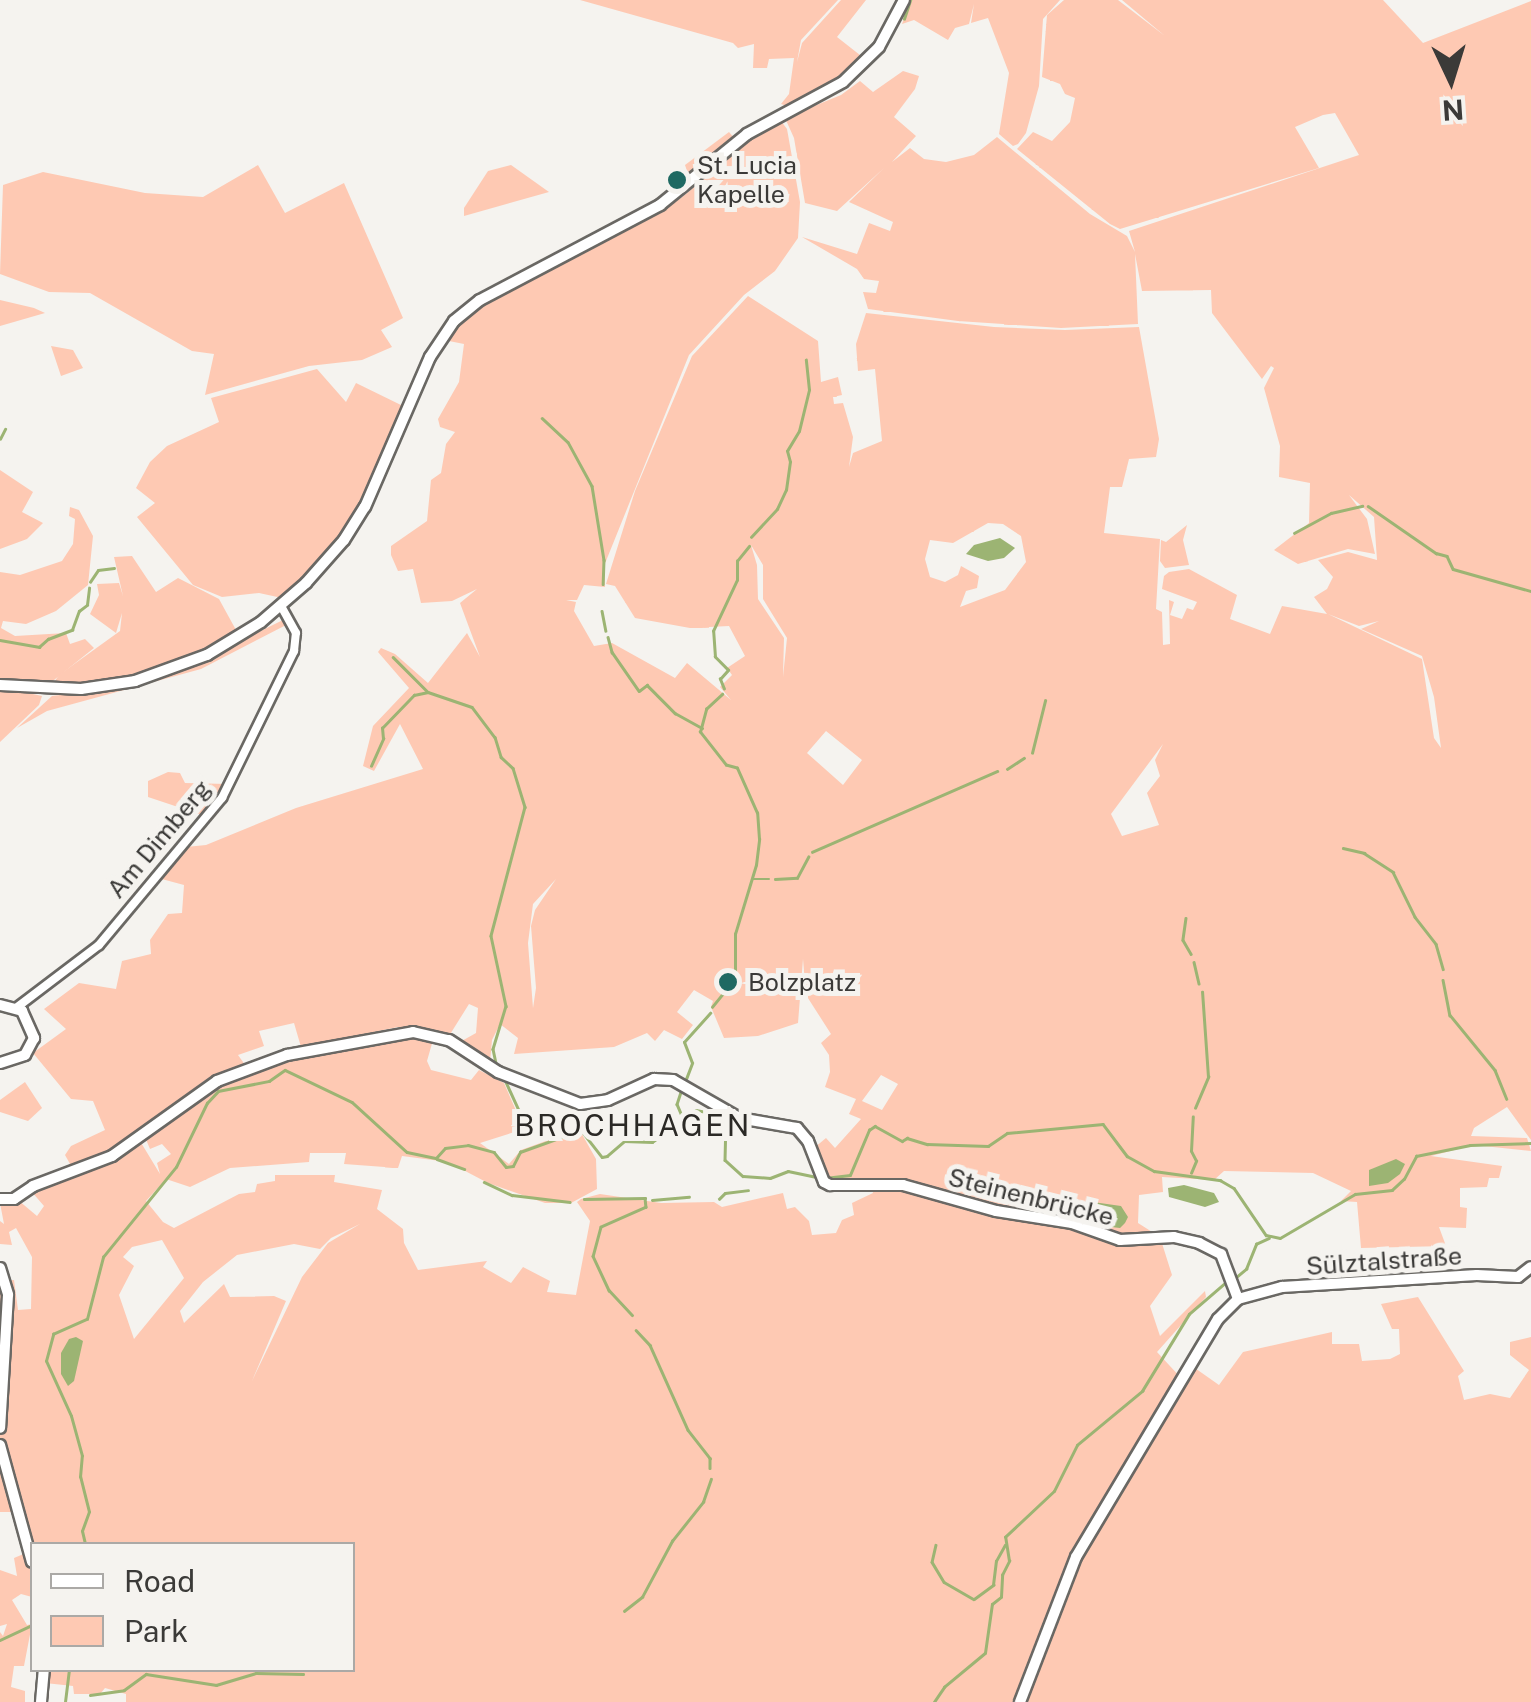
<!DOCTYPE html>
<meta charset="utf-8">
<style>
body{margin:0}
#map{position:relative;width:1531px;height:1702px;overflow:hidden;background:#f5f3ef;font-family:"Public Sans",sans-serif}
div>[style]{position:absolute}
.green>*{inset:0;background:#fec9b3}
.water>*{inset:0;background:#9cb473}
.stream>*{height:2.5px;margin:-1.25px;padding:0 1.25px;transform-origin:1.25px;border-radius:1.25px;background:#9cb473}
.roads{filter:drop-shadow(2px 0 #6a6864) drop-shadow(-2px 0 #6a6864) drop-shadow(0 2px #6a6864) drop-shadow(0 -2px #6a6864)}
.minor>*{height:8px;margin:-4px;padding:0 4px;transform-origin:4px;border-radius:4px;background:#fff}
.major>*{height:10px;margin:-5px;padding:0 5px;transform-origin:5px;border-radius:5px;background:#fff}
.dots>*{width:28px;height:28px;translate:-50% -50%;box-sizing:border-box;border:5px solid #f5f3ef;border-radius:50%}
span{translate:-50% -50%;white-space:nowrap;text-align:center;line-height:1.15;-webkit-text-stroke:10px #f5f3ef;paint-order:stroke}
.poi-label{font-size:25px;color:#3b3a38}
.left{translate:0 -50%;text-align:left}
.street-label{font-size:25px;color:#3b3a38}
.quarter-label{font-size:30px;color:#2b2926;letter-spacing:2.5px}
.legend{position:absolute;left:30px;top:1542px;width:325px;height:130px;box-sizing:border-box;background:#f5f3ef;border:2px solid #aba9a6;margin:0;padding:12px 18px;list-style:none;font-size:30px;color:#3b3a38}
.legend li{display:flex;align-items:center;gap:20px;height:50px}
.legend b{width:50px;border:2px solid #aba9a6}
.north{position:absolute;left:1401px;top:30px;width:100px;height:100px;-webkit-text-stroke:8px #f5f3ef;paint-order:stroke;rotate:176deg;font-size:28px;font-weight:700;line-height:40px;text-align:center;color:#3b3a38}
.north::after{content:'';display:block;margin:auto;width:35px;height:45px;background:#3b3a38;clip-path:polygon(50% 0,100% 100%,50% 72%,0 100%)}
</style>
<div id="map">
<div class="green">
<i style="clip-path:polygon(580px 0,838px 0,801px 40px,797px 62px,802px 43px,841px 0,866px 0,837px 37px,865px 59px,836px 84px,787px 106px,781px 104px,789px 94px,794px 58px,769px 59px,767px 68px,753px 68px,754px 44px,738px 48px,733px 43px)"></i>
<i style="clip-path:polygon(911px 0,1060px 0,1043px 19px,1039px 86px,1026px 133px,1018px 144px,1013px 146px,999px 134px,1009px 73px,988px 18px,971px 23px,974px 4px,969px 24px,955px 28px,948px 40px,914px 20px,902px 24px)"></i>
<i style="clip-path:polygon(evenodd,1064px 0,1118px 0,1165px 36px,1122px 0,1383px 0,1423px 43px,1531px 1px,1531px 1140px,1507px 1107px,1474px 1128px,1471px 1136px,1527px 1138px,1531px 1151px,1474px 1145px,1431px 1156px,1502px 1166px,1499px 1178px,1489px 1178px,1487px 1187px,1460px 1188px,1460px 1207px,1467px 1208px,1466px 1228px,1439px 1227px,1446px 1246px,1361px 1248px,1357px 1202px,1341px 1201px,1351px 1191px,1313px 1173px,1224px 1171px,1214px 1180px,1162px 1177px,1163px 1192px,1139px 1195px,1138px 1223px,1160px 1237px,1172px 1275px,1150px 1306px,1160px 1336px,1205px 1291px,1206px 1297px,1157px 1352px,1182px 1379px,1067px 1583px,1192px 1366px,1219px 1385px,1243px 1352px,1332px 1332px,1332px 1344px,1359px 1344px,1362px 1361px,1390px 1359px,1400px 1354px,1399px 1329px,1392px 1329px,1381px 1304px,1418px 1297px,1464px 1371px,1458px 1376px,1464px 1400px,1490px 1394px,1510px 1398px,1529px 1370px,1510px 1355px,1510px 1342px,1531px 1337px,1531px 1702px,126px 1702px,126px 1694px,105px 1688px,100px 1694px,74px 1694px,73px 1686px,45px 1683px,47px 1670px,352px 1670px,352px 1544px,32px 1544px,32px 1597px,21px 1594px,12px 1600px,27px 1625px,32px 1624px,24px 1666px,14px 1666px,11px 1687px,25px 1691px,25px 1702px,0 1702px,0 1632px,3px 1636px,7px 1624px,0 1626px,0 1570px,17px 1576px,14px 1558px,26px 1553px,14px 1512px,0 1512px,0 1276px,2px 1281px,14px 1280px,18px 1310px,31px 1309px,32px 1257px,16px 1228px,9px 1232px,12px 1245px,0 1244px,0 1221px,4px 1224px,0 1203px,18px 1200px,37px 1216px,44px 1206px,31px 1191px,140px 1141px,160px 1174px,157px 1163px,171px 1154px,162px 1144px,150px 1149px,145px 1137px,217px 1083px,251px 1075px,293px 1056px,413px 1036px,433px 1040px,427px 1061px,431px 1070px,471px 1080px,479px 1070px,504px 1083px,524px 1129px,480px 1143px,509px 1164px,521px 1150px,579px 1129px,596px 1159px,597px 1189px,571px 1203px,545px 1203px,488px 1183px,448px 1162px,402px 1156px,398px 1168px,344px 1164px,346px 1153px,310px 1153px,309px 1162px,230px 1168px,190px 1187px,166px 1179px,146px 1201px,163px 1222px,174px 1228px,239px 1194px,255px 1192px,257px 1184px,275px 1181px,275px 1175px,335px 1175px,334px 1182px,382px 1190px,377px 1209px,403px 1229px,404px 1243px,418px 1270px,487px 1261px,483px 1267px,511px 1283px,523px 1267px,550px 1281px,547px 1292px,576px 1295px,590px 1221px,577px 1202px,581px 1199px,600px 1194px,661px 1203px,714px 1202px,722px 1207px,783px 1193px,787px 1209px,795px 1207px,809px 1221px,812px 1235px,836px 1233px,842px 1220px,854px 1215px,852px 1203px,873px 1193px,871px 1184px,832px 1183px,814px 1148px,826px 1138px,835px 1148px,861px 1119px,849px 1114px,856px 1099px,825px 1087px,830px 1072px,829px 1055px,821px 1043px,831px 1034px,806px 995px,803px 959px,798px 1023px,758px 1036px,724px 1038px,711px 1007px,713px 1001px,694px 990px,677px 1012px,693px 1025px,682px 1039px,664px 1030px,655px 1041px,647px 1033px,614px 1047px,514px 1054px,518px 1038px,500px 1024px,492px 1040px,490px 1062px,460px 1042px,476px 1033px,478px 1008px,469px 1004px,449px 1036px,398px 1027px,301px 1047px,294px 1023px,259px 1031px,264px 1046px,238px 1055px,248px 1069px,204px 1081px,138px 1137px,74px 1171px,65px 1155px,71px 1146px,105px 1130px,93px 1101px,71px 1099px,33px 1053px,66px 1029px,44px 1009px,79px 983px,116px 989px,122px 961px,151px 954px,150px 940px,168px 914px,182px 913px,184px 885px,158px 878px,186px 847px,206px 845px,296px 808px,423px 769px,400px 724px,374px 771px,363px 766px,373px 726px,409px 688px,378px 652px,381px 648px,395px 654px,428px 683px,467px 633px,480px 657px,460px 603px,477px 589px,452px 601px,421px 603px,413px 569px,398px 571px,391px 555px,391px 546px,427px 521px,431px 480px,441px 473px,446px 444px,455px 432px,440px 427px,438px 419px,459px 382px,464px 344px,444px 340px,481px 307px,641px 223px,681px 198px,762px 131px,781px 121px,787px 129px,800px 202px,798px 238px,775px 271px,744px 295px,689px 355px,604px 566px,605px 587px,584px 585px,577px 600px,566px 600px,576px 602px,574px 611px,594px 646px,612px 643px,675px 678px,687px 663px,731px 700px,720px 687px,732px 675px,727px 668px,745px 656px,729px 626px,690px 628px,635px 618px,615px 586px,606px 584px,635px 491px,692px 356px,748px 296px,818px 341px,821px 382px,838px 377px,842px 395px,833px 397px,834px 404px,843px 403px,853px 437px,849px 467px,853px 453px,882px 441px,875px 369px,858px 371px,856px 344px,866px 313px,994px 327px,1065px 330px,1139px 327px,1159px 439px,1156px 457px,1129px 459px,1122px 487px,1110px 487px,1104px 533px,1160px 539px,1156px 609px,1162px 612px,1163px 645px,1170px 644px,1169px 600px,1174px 602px,1170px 615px,1182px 619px,1187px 608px,1193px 610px,1197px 602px,1162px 589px,1164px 576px,1169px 572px,1189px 569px,1237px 595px,1230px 619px,1270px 634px,1282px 606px,1327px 614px,1314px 597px,1327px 589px,1333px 577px,1318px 560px,1348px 552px,1377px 560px,1374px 517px,1349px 495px,1367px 519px,1375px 554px,1348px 549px,1298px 564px,1274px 550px,1309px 523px,1310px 483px,1279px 477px,1280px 446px,1264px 388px,1274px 368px,1271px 366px,1262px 379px,1212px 313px,1211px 290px,1142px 291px,1135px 254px,1138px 324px,1061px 328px,958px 321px,868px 309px,863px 292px,876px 293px,879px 281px,864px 279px,857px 269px,802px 237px,857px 254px,869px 223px,890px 231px,893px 222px,849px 202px,884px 168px,837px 211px,805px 203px,794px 138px,785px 118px,841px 95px,860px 81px,873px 92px,903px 71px,919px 76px,915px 89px,894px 117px,916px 136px,892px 162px,910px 148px,924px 159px,946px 162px,974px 155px,997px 137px,1090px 214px,1127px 236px,1135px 252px,1129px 231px,1359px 155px,1335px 113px,1323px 115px,1295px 127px,1319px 168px,1120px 229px,1110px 224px,1017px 149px,1033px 132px,1052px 141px,1070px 122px,1075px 98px,1065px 94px,1060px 84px,1042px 77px,1047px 15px,1064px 0,988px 523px,1003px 524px,1021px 536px,1026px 562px,1005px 590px,960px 607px,966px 591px,977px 588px,979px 576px,961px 566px,958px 575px,945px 582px,930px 577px,925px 559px,930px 540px,953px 543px,988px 523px,1064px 0,751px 545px,763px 565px,763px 599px,787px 638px,783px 677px,784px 638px,758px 599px,757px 565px,751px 545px,1064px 0,1328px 614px,1359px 626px,1379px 621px,1361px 629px,1422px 656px,1434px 697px,1441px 748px,1434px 738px,1422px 659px,1328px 614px,1064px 0,826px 731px,862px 760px,843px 785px,807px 753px,826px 731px,1064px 0,1163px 744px,1155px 760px,1160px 776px,1147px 793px,1159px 825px,1122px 836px,1111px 814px,1163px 744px,1064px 0,556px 879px,535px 910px,531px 926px,536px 988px,533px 1008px,528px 943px,533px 904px,556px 879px,1064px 0,881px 1075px,898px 1084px,882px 1110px,862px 1101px,881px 1075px,1064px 0,360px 1224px,328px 1243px,302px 1277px,252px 1381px,286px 1301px,274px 1296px,230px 1297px,224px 1284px,184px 1323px,180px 1311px,203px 1282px,237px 1255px,294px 1244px,320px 1249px,331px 1238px,360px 1224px,1064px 0,162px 1240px,184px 1278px,134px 1339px,119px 1295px,134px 1266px,123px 1257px,132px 1247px,162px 1240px)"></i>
<i style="clip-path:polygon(729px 132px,735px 139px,690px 180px,685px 165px)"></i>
<i style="clip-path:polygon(258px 165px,285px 213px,344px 183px,403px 318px,381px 330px,392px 347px,362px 360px,309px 366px,205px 395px,214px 354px,192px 351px,90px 293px,49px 292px,0 274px,3px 185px,43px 172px,145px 193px,203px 197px)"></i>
<i style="clip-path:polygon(511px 165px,549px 192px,464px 216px,464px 208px,488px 171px)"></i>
<i style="clip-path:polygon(0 300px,34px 308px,45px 313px,0 326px)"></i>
<i style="clip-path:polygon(51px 346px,73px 350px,83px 368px,61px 376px)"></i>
<i style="clip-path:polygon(317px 369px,346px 402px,356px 383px,403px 406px,359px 512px,313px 572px,282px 598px,259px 593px,222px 597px,193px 585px,137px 517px,155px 503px,136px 488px,150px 462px,167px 446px,219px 422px,211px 398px)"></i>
<i style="clip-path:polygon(0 470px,33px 492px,22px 512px,43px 523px,27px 539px,0 549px)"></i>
<i style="clip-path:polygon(70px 507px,79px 510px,93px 536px,88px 585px,56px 611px,26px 624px,3px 621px,1px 628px,15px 636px,66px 633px,70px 644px,85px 639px,94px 648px,44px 688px,1px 687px,42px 696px,39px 705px,0 742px,0 572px,20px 575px,62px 561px,73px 544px,75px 519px,69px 516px)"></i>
<i style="clip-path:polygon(1187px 525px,1183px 540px,1189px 565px,1165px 568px,1160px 561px,1161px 540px,1166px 542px)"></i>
<i style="clip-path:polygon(132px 556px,156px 592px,178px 578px,219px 599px,236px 630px,245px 625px,247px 629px,205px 654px,134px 678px,81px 688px,50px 688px,59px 675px,120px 631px,122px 613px,116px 633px,90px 614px,99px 595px,97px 584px,119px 583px,123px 596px,114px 557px)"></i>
<i style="clip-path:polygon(283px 620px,288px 624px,201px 669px,47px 711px,17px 728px,52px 696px,136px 685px,174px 674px)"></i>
<i style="clip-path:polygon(168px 772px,180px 773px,185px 783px,228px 784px,205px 816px,148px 797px,148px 781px)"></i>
<i style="clip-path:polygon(25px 1082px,42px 1108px,28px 1121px,0 1112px,0 1100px)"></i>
</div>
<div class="water">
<i style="clip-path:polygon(1000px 538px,1015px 548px,1004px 558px,988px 561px,966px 554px,974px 545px)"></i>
<i style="clip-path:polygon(1396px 1159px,1405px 1164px,1400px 1174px,1388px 1183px,1369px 1186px,1369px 1170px)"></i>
<i style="clip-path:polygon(1184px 1185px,1214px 1193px,1219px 1202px,1205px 1207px,1169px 1197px,1168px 1188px)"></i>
<i style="clip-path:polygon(1086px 1201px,1121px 1206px,1128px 1217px,1125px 1223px,1120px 1228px,1103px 1226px,1100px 1218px,1082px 1207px)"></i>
<i style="clip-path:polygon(76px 1337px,83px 1341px,74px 1381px,68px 1386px,61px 1374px,61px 1353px,69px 1339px)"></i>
</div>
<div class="stream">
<i style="left:904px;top:19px;width:20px;rotate:-72deg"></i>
<i style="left:542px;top:418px;width:35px;rotate:43deg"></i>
<i style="left:568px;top:442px;width:50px;rotate:61.4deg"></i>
<i style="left:592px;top:486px;width:75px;rotate:80.8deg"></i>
<i style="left:604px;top:560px;width:24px;rotate:92deg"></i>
<i style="left:0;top:439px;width:11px;rotate:-63deg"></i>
<i style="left:1368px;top:506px;width:83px;rotate:34.7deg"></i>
<i style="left:1436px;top:553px;width:11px;rotate:15deg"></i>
<i style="left:1447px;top:556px;width:14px;rotate:65deg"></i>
<i style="left:1453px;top:569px;width:81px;rotate:15.8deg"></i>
<i style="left:1294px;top:533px;width:42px;rotate:-28.4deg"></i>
<i style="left:1331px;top:513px;width:32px;rotate:-13deg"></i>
<i style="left:751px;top:537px;width:38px;rotate:-47deg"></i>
<i style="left:777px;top:509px;width:21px;rotate:-65deg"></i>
<i style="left:786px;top:490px;width:28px;rotate:-82deg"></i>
<i style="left:790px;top:462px;width:11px;rotate:-105deg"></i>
<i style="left:787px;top:451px;width:23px;rotate:-59deg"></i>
<i style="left:799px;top:431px;width:42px;rotate:-76.3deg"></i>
<i style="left:809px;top:390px;width:30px;rotate:-96deg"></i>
<i style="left:90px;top:582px;width:14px;rotate:-56deg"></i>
<i style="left:98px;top:570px;width:16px;rotate:-7deg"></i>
<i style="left:602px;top:611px;width:20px;rotate:79deg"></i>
<i style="left:608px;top:637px;width:16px;rotate:75deg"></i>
<i style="left:612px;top:652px;width:47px;rotate:55.3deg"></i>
<i style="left:639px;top:691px;width:10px;rotate:-37deg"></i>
<i style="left:647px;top:685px;width:40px;rotate:45deg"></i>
<i style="left:675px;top:713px;width:31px;rotate:29deg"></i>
<i style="left:0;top:640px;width:40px;rotate:10deg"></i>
<i style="left:39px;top:647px;width:12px;rotate:-42deg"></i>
<i style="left:48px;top:639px;width:26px;rotate:-21deg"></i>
<i style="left:72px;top:630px;width:20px;rotate:-70deg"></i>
<i style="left:79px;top:611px;width:10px;rotate:-37deg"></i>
<i style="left:87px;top:605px;width:17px;rotate:-83deg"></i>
<i style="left:393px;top:657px;width:48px;rotate:45deg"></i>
<i style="left:724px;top:689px;width:11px;rotate:-112deg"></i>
<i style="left:720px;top:679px;width:12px;rotate:-48deg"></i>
<i style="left:728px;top:670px;width:18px;rotate:-135deg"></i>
<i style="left:715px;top:657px;width:26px;rotate:-94deg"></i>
<i style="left:713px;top:631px;width:56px;rotate:-64.8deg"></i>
<i style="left:737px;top:580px;width:19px;rotate:-90deg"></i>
<i style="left:737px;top:561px;width:19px;rotate:-51deg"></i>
<i style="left:1032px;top:753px;width:54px;rotate:-76deg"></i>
<i style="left:371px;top:766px;width:30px;rotate:-66deg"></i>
<i style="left:383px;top:739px;width:11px;rotate:-95deg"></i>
<i style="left:382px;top:728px;width:46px;rotate:-45.9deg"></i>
<i style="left:414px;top:695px;width:14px;rotate:-12deg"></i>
<i style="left:428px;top:692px;width:46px;rotate:18.8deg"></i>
<i style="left:472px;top:707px;width:38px;rotate:53deg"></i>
<i style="left:495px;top:737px;width:21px;rotate:73deg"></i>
<i style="left:501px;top:757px;width:16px;rotate:43deg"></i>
<i style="left:513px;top:768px;width:41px;rotate:72.9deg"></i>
<i style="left:525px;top:807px;width:133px;rotate:104.8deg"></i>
<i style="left:491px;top:936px;width:72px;rotate:77.9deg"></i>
<i style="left:506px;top:1006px;width:45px;rotate:106.8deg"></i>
<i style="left:493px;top:1049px;width:14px;rotate:78deg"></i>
<i style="left:1007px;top:769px;width:20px;rotate:-33deg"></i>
<i style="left:1343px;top:848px;width:22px;rotate:13deg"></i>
<i style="left:1364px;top:853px;width:35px;rotate:33deg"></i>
<i style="left:1393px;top:872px;width:50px;rotate:63.9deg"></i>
<i style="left:1415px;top:917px;width:34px;rotate:52deg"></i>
<i style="left:1436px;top:944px;width:26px;rotate:74deg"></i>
<i style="left:812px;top:852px;width:202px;rotate:-23.6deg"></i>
<i style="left:752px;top:879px;width:17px"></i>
<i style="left:775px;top:879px;width:22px;rotate:-3deg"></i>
<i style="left:797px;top:878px;width:24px;rotate:-62deg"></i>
<i style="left:1186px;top:918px;width:22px;rotate:98deg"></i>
<i style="left:1183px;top:940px;width:16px;rotate:60deg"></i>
<i style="left:1194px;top:962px;width:22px;rotate:77deg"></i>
<i style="left:1443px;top:980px;width:36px;rotate:79deg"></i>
<i style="left:1450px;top:1015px;width:71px;rotate:50.7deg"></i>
<i style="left:1495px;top:1070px;width:31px;rotate:68deg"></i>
<i style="left:712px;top:1007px;width:36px;rotate:-51deg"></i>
<i style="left:735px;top:979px;width:45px;rotate:-90deg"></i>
<i style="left:735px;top:934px;width:72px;rotate:-73.1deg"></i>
<i style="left:756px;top:865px;width:26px;rotate:-83deg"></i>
<i style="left:759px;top:839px;width:26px;rotate:-94deg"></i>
<i style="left:757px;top:813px;width:49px;rotate:-114deg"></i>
<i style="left:737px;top:768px;width:11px;rotate:-165deg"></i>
<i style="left:726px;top:765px;width:42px;rotate:-128.2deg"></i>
<i style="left:700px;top:732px;width:24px;rotate:-75deg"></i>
<i style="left:706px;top:709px;width:22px;rotate:-43deg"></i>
<i style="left:686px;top:1079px;width:17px;rotate:-69deg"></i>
<i style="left:692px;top:1063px;width:22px;rotate:-111deg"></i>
<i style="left:684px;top:1042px;width:39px;rotate:-48deg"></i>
<i style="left:506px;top:1082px;width:53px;rotate:65.4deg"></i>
<i style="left:682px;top:1089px;width:16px;rotate:108deg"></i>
<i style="left:677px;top:1104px;width:15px;rotate:67deg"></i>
<i style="left:1195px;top:1108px;width:34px;rotate:-67deg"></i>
<i style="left:1208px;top:1077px;width:85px;rotate:-94deg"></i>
<i style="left:437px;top:1159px;width:29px;rotate:20deg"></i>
<i style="left:1191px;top:1173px;width:13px;rotate:-67deg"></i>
<i style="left:1196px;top:1161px;width:11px;rotate:-117deg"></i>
<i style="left:1191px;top:1151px;width:34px;rotate:-87deg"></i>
<i style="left:825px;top:1178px;width:25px;rotate:-7deg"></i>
<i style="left:850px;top:1175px;width:49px;rotate:-67.1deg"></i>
<i style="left:869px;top:1130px;width:7px;rotate:-34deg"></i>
<i style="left:875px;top:1126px;width:31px;rotate:29deg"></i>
<i style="left:902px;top:1141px;width:6px;rotate:-31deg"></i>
<i style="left:907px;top:1138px;width:21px;rotate:17deg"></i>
<i style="left:927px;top:1144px;width:61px;rotate:1.9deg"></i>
<i style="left:988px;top:1146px;width:23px;rotate:-34deg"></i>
<i style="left:1007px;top:1133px;width:96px;rotate:-5.4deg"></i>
<i style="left:1103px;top:1124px;width:40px;rotate:53deg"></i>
<i style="left:1127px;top:1156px;width:31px;rotate:29deg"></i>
<i style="left:1154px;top:1171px;width:67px;rotate:7.8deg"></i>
<i style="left:1220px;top:1180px;width:16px;rotate:30deg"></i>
<i style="left:1234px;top:1188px;width:57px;rotate:55.8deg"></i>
<i style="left:1266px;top:1235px;width:14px;rotate:12deg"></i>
<i style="left:1280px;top:1238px;width:87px;rotate:-30.4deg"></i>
<i style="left:1355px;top:1194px;width:37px;rotate:-6deg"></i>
<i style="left:1392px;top:1190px;width:16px;rotate:-43deg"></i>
<i style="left:1404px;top:1179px;width:26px;rotate:-62deg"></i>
<i style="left:1416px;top:1156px;width:55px;rotate:-11.5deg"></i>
<i style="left:1470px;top:1145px;width:61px;rotate:-1.9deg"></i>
<i style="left:484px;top:1182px;width:31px;rotate:25deg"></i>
<i style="left:512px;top:1195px;width:58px;rotate:6.9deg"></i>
<i style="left:584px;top:1199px;width:61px;rotate:-0.9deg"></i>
<i style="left:645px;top:1198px;width:9px;rotate:84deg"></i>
<i style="left:646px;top:1207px;width:49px;rotate:156deg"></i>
<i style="left:601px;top:1227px;width:30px;rotate:105deg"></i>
<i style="left:593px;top:1256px;width:38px;rotate:65deg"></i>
<i style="left:609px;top:1290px;width:34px;rotate:47deg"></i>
<i style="left:719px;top:1199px;width:8px;rotate:-45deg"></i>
<i style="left:725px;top:1193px;width:23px;rotate:-7deg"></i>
<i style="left:652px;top:1200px;width:37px;rotate:-5deg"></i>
<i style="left:1234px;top:1279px;width:16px;rotate:-40deg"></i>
<i style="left:1246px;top:1269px;width:27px;rotate:-68deg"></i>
<i style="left:1256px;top:1244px;width:14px;rotate:-25deg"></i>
<i style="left:636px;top:1330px;width:21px;rotate:47deg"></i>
<i style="left:650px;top:1345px;width:93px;rotate:65.9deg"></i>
<i style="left:688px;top:1430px;width:36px;rotate:52deg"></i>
<i style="left:710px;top:1458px;width:10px;rotate:90deg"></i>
<i style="left:85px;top:1544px;width:13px;rotate:-103deg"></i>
<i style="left:82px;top:1531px;width:20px;rotate:-70deg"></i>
<i style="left:89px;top:1512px;width:36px;rotate:-104deg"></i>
<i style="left:80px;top:1477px;width:21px;rotate:-85deg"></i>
<i style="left:82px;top:1456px;width:41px;rotate:-105.4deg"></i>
<i style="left:71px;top:1416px;width:60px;rotate:-114.4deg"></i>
<i style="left:46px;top:1361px;width:28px;rotate:-75deg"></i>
<i style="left:53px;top:1334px;width:37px;rotate:-24deg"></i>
<i style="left:87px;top:1319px;width:64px;rotate:-75.5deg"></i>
<i style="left:103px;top:1257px;width:116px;rotate:-51deg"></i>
<i style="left:176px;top:1167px;width:71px;rotate:-64.2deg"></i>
<i style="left:207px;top:1103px;width:16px;rotate:-47deg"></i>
<i style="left:218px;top:1091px;width:52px;rotate:-11.1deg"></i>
<i style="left:269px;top:1081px;width:19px;rotate:-35deg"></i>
<i style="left:285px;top:1070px;width:74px;rotate:25.5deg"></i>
<i style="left:352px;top:1102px;width:74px;rotate:42.3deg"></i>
<i style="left:407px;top:1152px;width:30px;rotate:12deg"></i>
<i style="left:436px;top:1158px;width:13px;rotate:-48deg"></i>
<i style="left:445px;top:1148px;width:23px;rotate:-7deg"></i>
<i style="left:468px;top:1145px;width:27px;rotate:15deg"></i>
<i style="left:494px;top:1152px;width:19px;rotate:51deg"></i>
<i style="left:506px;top:1167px;width:7px;rotate:-8deg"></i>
<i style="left:513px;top:1166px;width:16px;rotate:-63deg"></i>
<i style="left:520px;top:1152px;width:65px;rotate:-19.8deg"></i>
<i style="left:581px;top:1130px;width:34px;rotate:52deg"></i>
<i style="left:602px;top:1157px;width:5px;rotate:-11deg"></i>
<i style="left:607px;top:1156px;width:23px;rotate:-41deg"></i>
<i style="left:624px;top:1141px;width:28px;rotate:2deg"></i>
<i style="left:652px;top:1142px;width:54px;rotate:-36deg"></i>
<i style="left:696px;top:1110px;width:16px;rotate:11deg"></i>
<i style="left:712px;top:1113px;width:16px;rotate:27deg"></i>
<i style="left:726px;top:1120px;width:40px;rotate:91.4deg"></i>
<i style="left:725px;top:1160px;width:24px;rotate:42deg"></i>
<i style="left:743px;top:1176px;width:27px;rotate:4deg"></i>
<i style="left:770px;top:1178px;width:19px;rotate:-21deg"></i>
<i style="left:788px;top:1171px;width:30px;rotate:12deg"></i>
<i style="left:936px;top:1545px;width:17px;rotate:103deg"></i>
<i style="left:932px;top:1562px;width:23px;rotate:59deg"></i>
<i style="left:944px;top:1582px;width:34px;rotate:30deg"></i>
<i style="left:974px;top:1599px;width:24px;rotate:-36deg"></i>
<i style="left:993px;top:1585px;width:24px;rotate:-83deg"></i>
<i style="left:996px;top:1561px;width:18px;rotate:-61deg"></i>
<i style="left:624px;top:1611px;width:23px;rotate:-38deg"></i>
<i style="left:642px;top:1597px;width:64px;rotate:-61.8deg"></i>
<i style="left:672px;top:1541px;width:50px;rotate:-51.5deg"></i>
<i style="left:703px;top:1502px;width:24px;rotate:-71deg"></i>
<i style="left:0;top:1640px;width:35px;rotate:-25deg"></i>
<i style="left:90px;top:1695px;width:34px;rotate:-8deg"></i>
<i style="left:124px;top:1690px;width:27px;rotate:-36deg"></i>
<i style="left:146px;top:1674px;width:71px;rotate:8.9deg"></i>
<i style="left:216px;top:1685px;width:42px;rotate:-16.7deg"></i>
<i style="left:256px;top:1673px;width:47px;rotate:1.2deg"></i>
<i style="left:65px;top:1702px;width:32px;rotate:-83deg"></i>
<i style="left:934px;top:1702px;width:18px;rotate:-56deg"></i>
<i style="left:944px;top:1687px;width:53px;rotate:-39.7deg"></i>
<i style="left:985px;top:1653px;width:49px;rotate:-81.9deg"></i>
<i style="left:992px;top:1604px;width:11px;rotate:-38deg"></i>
<i style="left:1001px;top:1597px;width:22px;rotate:-87deg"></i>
<i style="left:1002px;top:1575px;width:16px;rotate:-63deg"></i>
<i style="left:1009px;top:1561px;width:24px;rotate:-99deg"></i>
<i style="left:1005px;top:1537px;width:67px;rotate:-43.2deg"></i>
<i style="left:1054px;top:1491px;width:51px;rotate:-63.4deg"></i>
<i style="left:1077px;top:1445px;width:85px;rotate:-39.7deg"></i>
<i style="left:1142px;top:1391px;width:90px;rotate:-58.6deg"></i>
<i style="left:1189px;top:1314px;width:49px;rotate:-40.9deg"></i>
</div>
<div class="roads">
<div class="minor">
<i style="left:16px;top:1008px;width:104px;rotate:-37.2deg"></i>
<i style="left:99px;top:945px;width:192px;rotate:-50.1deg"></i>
<i style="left:222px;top:798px;width:164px;rotate:-63.9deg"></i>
<i style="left:294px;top:651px;width:18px;rotate:-84deg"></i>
<i style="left:296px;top:633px;width:31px;rotate:-119deg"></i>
</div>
<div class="major">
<i style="left:0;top:685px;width:81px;rotate:2.8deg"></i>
<i style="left:81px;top:689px;width:55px;rotate:-8.4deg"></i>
<i style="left:135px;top:681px;width:77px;rotate:-19.9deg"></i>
<i style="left:207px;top:655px;width:63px;rotate:-31.4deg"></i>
<i style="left:261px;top:622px;width:60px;rotate:-40.9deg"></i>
<i style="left:306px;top:583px;width:57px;rotate:-48.5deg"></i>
<i style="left:344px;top:540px;width:39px;rotate:-58deg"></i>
<i style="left:365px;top:507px;width:163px;rotate:-66.6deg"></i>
<i style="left:430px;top:357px;width:43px;rotate:-56.3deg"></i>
<i style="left:454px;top:321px;width:33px;rotate:-39deg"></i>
<i style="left:480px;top:300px;width:204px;rotate:-27.8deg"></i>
<i style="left:660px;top:205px;width:112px;rotate:-39.2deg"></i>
<i style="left:747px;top:134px;width:109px;rotate:-28.4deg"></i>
<i style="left:843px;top:82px;width:50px;rotate:-44.2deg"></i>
<i style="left:879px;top:47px;width:53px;rotate:-62deg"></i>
<i style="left:0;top:1005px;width:23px;rotate:15deg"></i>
<i style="left:22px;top:1011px;width:30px;rotate:66deg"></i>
<i style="left:34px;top:1038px;width:19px;rotate:118deg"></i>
<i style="left:25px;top:1055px;width:26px;rotate:162deg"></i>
<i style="left:0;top:1199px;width:14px"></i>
<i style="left:14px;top:1199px;width:23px;rotate:-34deg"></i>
<i style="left:33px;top:1186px;width:85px;rotate:-20.8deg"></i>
<i style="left:112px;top:1156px;width:129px;rotate:-35.5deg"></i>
<i style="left:217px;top:1081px;width:75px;rotate:-20.4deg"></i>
<i style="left:287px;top:1055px;width:128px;rotate:-10.3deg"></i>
<i style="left:413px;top:1032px;width:37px;rotate:13deg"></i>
<i style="left:449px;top:1040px;width:59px;rotate:33.1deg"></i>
<i style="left:498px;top:1072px;width:88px;rotate:21.3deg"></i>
<i style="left:580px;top:1104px;width:28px;rotate:-8deg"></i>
<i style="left:608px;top:1100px;width:51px;rotate:-24.5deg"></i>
<i style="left:654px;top:1079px;width:19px;rotate:3deg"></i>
<i style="left:673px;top:1080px;width:76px;rotate:29.9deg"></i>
<i style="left:739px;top:1118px;width:59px;rotate:9.8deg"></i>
<i style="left:797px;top:1128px;width:17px;rotate:50deg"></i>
<i style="left:808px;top:1141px;width:44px;rotate:68.7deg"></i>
<i style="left:824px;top:1182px;width:7px;rotate:27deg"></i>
<i style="left:830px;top:1185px;width:73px"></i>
<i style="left:903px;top:1185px;width:97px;rotate:15.6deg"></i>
<i style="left:996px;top:1211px;width:77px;rotate:9deg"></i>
<i style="left:1072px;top:1223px;width:51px;rotate:19.5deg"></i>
<i style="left:1120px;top:1240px;width:54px;rotate:-3.2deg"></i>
<i style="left:1174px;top:1237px;width:26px;rotate:13deg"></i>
<i style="left:1199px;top:1243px;width:25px;rotate:27deg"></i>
<i style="left:1221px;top:1254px;width:48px;rotate:69.3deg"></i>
<i style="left:0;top:1268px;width:28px;rotate:73deg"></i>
<i style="left:8px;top:1295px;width:133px;rotate:93.4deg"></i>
<i style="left:0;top:1445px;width:121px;rotate:74.7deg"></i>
<i style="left:41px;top:1702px;width:32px;rotate:-85deg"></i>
<i style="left:1020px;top:1702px;width:155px;rotate:-68.9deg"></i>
<i style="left:1076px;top:1557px;width:277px;rotate:-59.2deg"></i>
<i style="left:1218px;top:1319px;width:28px;rotate:-45deg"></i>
<i style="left:1238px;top:1299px;width:46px;rotate:-15.3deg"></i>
<i style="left:1282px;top:1287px;width:195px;rotate:-3.5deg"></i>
<i style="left:1477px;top:1275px;width:41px;rotate:2.8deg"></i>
<i style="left:1518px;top:1277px;width:16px;rotate:-38deg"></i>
</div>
</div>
<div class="dots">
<i style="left:677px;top:180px;background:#1f6962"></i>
<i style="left:728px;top:982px;background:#1f6962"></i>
</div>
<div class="poi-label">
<span class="left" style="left:697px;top:180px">St. Lucia<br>Kapelle</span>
<span class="left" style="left:748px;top:982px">Bolzplatz</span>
</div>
<div class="street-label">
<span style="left:159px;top:839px;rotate:-50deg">Am Dimberg</span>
<span style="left:1031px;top:1197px;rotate:14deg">Steinenbrücke</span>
<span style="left:1384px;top:1261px;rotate:-4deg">Sülztalstraße</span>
</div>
<div class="quarter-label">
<span style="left:633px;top:1125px">BROCHHAGEN</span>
</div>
<ul class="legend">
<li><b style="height:12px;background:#fff"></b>Road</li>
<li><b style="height:28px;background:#fec9b3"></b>Park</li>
</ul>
<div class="north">N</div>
</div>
